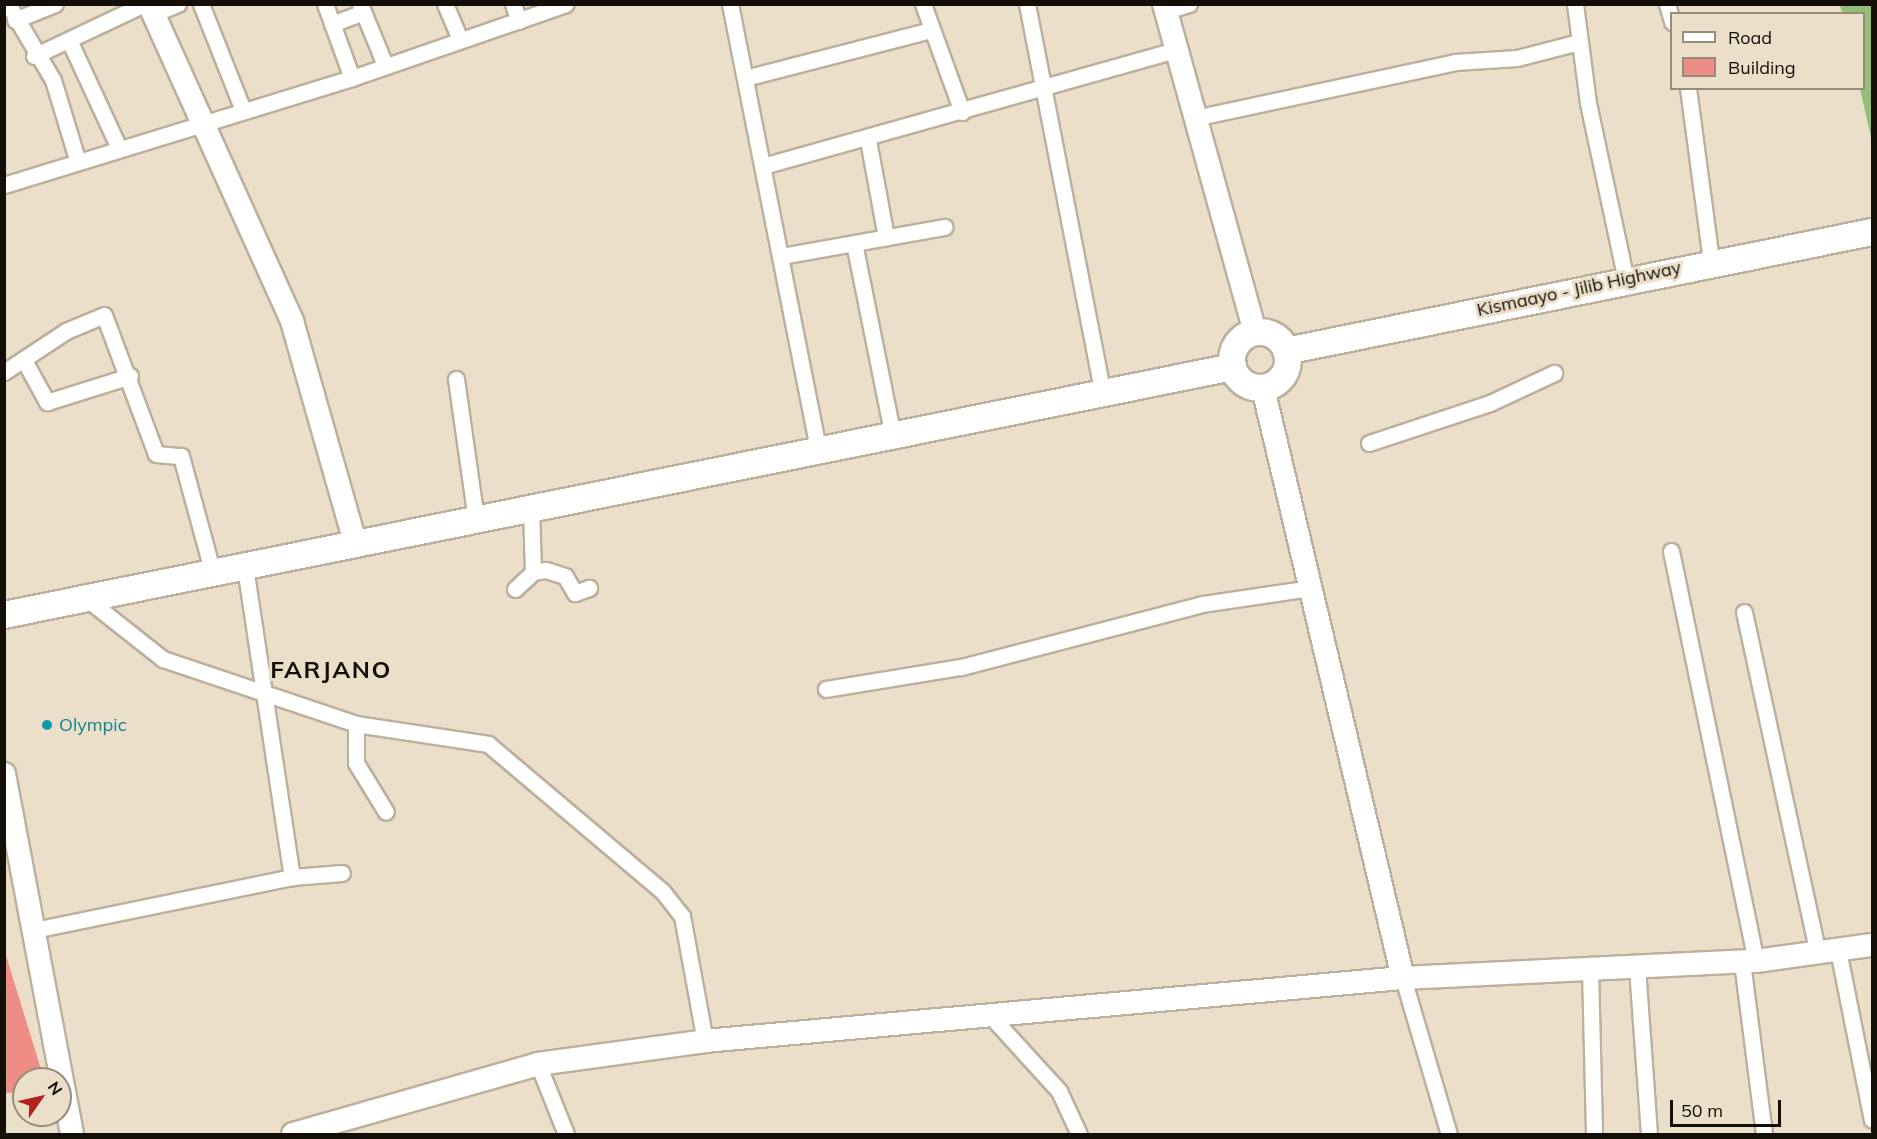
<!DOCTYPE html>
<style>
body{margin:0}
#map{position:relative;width:1877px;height:1139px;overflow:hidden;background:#ecdfca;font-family:Mulish,sans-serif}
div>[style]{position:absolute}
.green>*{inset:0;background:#94bf79}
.building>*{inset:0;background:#ee8c86}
.roads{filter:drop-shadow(2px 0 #bcb09c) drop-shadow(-2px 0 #bcb09c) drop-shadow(0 2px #bcb09c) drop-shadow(0 -2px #bcb09c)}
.street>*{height:15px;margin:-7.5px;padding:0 7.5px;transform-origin:7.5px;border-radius:7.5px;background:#fff}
.secondary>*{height:22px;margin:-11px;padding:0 11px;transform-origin:11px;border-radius:11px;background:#fff}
.primary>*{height:26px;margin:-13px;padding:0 13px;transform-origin:13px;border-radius:13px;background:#fff}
.primary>.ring{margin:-13px;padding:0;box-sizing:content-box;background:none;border:26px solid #fff;border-radius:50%}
.dots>*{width:16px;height:16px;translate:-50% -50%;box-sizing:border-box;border:3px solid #ecdfca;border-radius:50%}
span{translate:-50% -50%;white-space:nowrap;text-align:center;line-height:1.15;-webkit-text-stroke:6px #ecdfca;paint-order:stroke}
.street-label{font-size:18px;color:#130f08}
.culture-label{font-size:18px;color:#0d838f}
.left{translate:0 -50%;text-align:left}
.district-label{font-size:24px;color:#130f08;font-weight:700;letter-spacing:1.5px}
.frame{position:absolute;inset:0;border:6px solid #130f08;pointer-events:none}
.legend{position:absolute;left:1670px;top:12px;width:195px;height:78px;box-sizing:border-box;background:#ecdfca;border:2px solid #958c7c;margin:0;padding:8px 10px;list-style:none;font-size:18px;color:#130f08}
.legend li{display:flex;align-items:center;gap:12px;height:30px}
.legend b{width:30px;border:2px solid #958c7c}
.north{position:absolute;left:12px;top:1067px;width:60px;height:60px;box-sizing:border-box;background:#ecdfca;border:2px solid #958c7c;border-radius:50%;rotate:56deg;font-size:16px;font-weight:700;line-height:24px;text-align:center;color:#130f08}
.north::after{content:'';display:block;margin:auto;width:21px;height:27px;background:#b2221f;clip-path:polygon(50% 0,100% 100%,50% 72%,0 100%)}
.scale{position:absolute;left:1670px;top:1100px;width:111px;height:27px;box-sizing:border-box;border:3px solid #130f08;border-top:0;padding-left:8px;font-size:18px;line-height:21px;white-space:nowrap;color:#130f08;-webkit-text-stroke:4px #ecdfca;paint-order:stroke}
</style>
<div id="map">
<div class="green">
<i style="clip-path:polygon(1840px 5px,1872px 5px,1872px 142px,1860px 89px,1864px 14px,1842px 13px)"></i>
</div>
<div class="building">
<i style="clip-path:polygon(4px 949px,44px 1079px,24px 1079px,24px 1092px,4px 1093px)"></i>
</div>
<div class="roads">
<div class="street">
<i style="left:8px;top:4px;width:88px;rotate:59.4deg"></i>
<i style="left:53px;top:80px;width:83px;rotate:73.1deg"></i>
<i style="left:201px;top:4px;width:114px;rotate:68.4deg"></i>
<i style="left:325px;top:4px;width:79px;rotate:70deg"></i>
<i style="left:360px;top:4px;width:66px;rotate:67.7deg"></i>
<i style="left:445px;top:4px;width:39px;rotate:67deg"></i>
<i style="left:513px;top:4px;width:18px;rotate:71deg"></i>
<i style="left:730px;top:4px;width:453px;rotate:78.8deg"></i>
<i style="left:923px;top:4px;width:115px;rotate:70.1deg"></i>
<i style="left:1027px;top:4px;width:393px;rotate:79deg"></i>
<i style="left:1575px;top:4px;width:100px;rotate:82.5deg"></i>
<i style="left:1588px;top:103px;width:181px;rotate:77.9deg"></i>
<i style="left:1667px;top:4px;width:19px;rotate:74deg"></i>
<i style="left:1166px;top:11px;width:24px;rotate:-17deg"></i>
<i style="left:153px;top:14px;width:27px;rotate:-22deg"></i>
<i style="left:15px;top:20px;width:43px;rotate:-21.8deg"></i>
<i style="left:332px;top:24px;width:33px;rotate:-21deg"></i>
<i style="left:69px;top:40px;width:117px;rotate:65.2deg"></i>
<i style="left:34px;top:56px;width:122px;rotate:-25.3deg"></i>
<i style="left:745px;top:78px;width:192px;rotate:-14.5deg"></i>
<i style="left:1688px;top:88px;width:175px;rotate:82.4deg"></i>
<i style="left:1199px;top:117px;width:262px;rotate:-12.1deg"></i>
<i style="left:1455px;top:62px;width:62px;rotate:-3.7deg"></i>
<i style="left:1517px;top:58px;width:64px;rotate:-14.5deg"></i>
<i style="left:868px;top:140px;width:99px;rotate:79.5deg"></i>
<i style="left:763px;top:166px;width:431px;rotate:-15.7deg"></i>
<i style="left:4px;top:185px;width:364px;rotate:-17.1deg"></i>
<i style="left:352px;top:78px;width:226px;rotate:-19.1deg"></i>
<i style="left:854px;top:243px;width:193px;rotate:78.6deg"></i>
<i style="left:781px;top:256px;width:166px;rotate:-10.1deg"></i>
<i style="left:25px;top:362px;width:46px;rotate:61.2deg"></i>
<i style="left:47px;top:402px;width:87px;rotate:-17.4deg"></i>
<i style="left:4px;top:372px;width:74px;rotate:-33.5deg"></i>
<i style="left:66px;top:331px;width:41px;rotate:-22.8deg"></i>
<i style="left:104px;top:315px;width:148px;rotate:69.5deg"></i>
<i style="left:156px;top:454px;width:25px;rotate:5deg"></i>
<i style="left:181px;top:456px;width:122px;rotate:74.8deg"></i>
<i style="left:456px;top:379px;width:142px;rotate:81.9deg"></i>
<i style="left:1369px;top:443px;width:127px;rotate:-18.3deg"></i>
<i style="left:1490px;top:403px;width:71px;rotate:-25.1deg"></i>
<i style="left:531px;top:508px;width:64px;rotate:88.2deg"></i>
<i style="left:1671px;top:551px;width:419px;rotate:78.3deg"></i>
<i style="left:245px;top:567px;width:314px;rotate:81.4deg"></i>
<i style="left:515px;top:589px;width:25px;rotate:-43deg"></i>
<i style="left:533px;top:572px;width:13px;rotate:-9deg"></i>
<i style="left:546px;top:570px;width:20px;rotate:18deg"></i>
<i style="left:565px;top:576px;width:20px;rotate:60deg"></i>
<i style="left:575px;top:593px;width:15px;rotate:-20deg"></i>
<i style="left:87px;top:599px;width:97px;rotate:38.3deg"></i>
<i style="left:163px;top:659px;width:204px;rotate:18.6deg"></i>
<i style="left:356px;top:724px;width:134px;rotate:8.6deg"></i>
<i style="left:488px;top:744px;width:229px;rotate:40.2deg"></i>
<i style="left:663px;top:892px;width:31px;rotate:52deg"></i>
<i style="left:682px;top:916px;width:127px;rotate:79.6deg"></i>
<i style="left:1744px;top:612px;width:349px;rotate:77.8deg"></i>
<i style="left:826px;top:689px;width:137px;rotate:-9.3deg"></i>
<i style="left:961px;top:667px;width:249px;rotate:-14.6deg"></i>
<i style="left:1202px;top:604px;width:110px;rotate:-8.4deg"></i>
<i style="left:356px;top:724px;width:39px;rotate:90deg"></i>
<i style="left:356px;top:763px;width:57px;rotate:58.5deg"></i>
<i style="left:34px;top:930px;width:263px;rotate:-11.6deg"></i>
<i style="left:292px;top:877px;width:50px;rotate:-4.6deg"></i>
<i style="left:1838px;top:950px;width:173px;rotate:78.7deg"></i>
<i style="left:1742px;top:962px;width:173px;rotate:82.7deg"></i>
<i style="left:1637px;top:967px;width:167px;rotate:85.9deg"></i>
<i style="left:1590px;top:969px;width:165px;rotate:88.6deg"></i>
<i style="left:1403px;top:978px;width:163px;rotate:73.6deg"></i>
<i style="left:988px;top:1013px;width:105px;rotate:47.7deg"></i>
<i style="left:1059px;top:1091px;width:47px;rotate:65.1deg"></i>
<i style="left:538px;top:1064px;width:75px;rotate:68.2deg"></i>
</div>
<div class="secondary">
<i style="left:149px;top:4px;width:348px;rotate:65.7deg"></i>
<i style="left:292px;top:321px;width:233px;rotate:74.1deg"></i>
<i style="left:1164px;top:4px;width:341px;rotate:74.5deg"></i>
<i style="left:1263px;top:388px;width:606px;rotate:76.65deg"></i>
<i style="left:4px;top:774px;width:366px;rotate:79.3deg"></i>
<i style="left:293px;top:1134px;width:255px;rotate:-15.9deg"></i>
<i style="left:538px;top:1064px;width:169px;rotate:-7.8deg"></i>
<i style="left:705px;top:1041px;width:701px;rotate:-5.16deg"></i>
<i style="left:1403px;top:978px;width:353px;rotate:-2.8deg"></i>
<i style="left:1756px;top:961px;width:117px;rotate:-7.9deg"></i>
</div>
<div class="primary">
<i class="ring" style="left:1232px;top:332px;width:30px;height:30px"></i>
<i style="left:1286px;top:351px;width:598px;rotate:-11.48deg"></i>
<i style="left:4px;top:615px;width:1254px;rotate:-11.41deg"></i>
</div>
</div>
<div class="dots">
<i style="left:47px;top:725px;background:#0f9aa8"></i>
</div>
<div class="street-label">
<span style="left:1579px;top:289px;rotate:-12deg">Kismaayo - Jilib Highway</span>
</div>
<div class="culture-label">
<span class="left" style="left:59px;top:725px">Olympic</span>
</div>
<div class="district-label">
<span style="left:331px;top:670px">FARJANO</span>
</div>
<div class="frame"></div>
<ul class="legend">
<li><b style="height:8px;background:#fff"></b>Road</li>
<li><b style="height:16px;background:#ee8c86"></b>Building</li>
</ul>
<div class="north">N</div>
<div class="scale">50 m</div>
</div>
